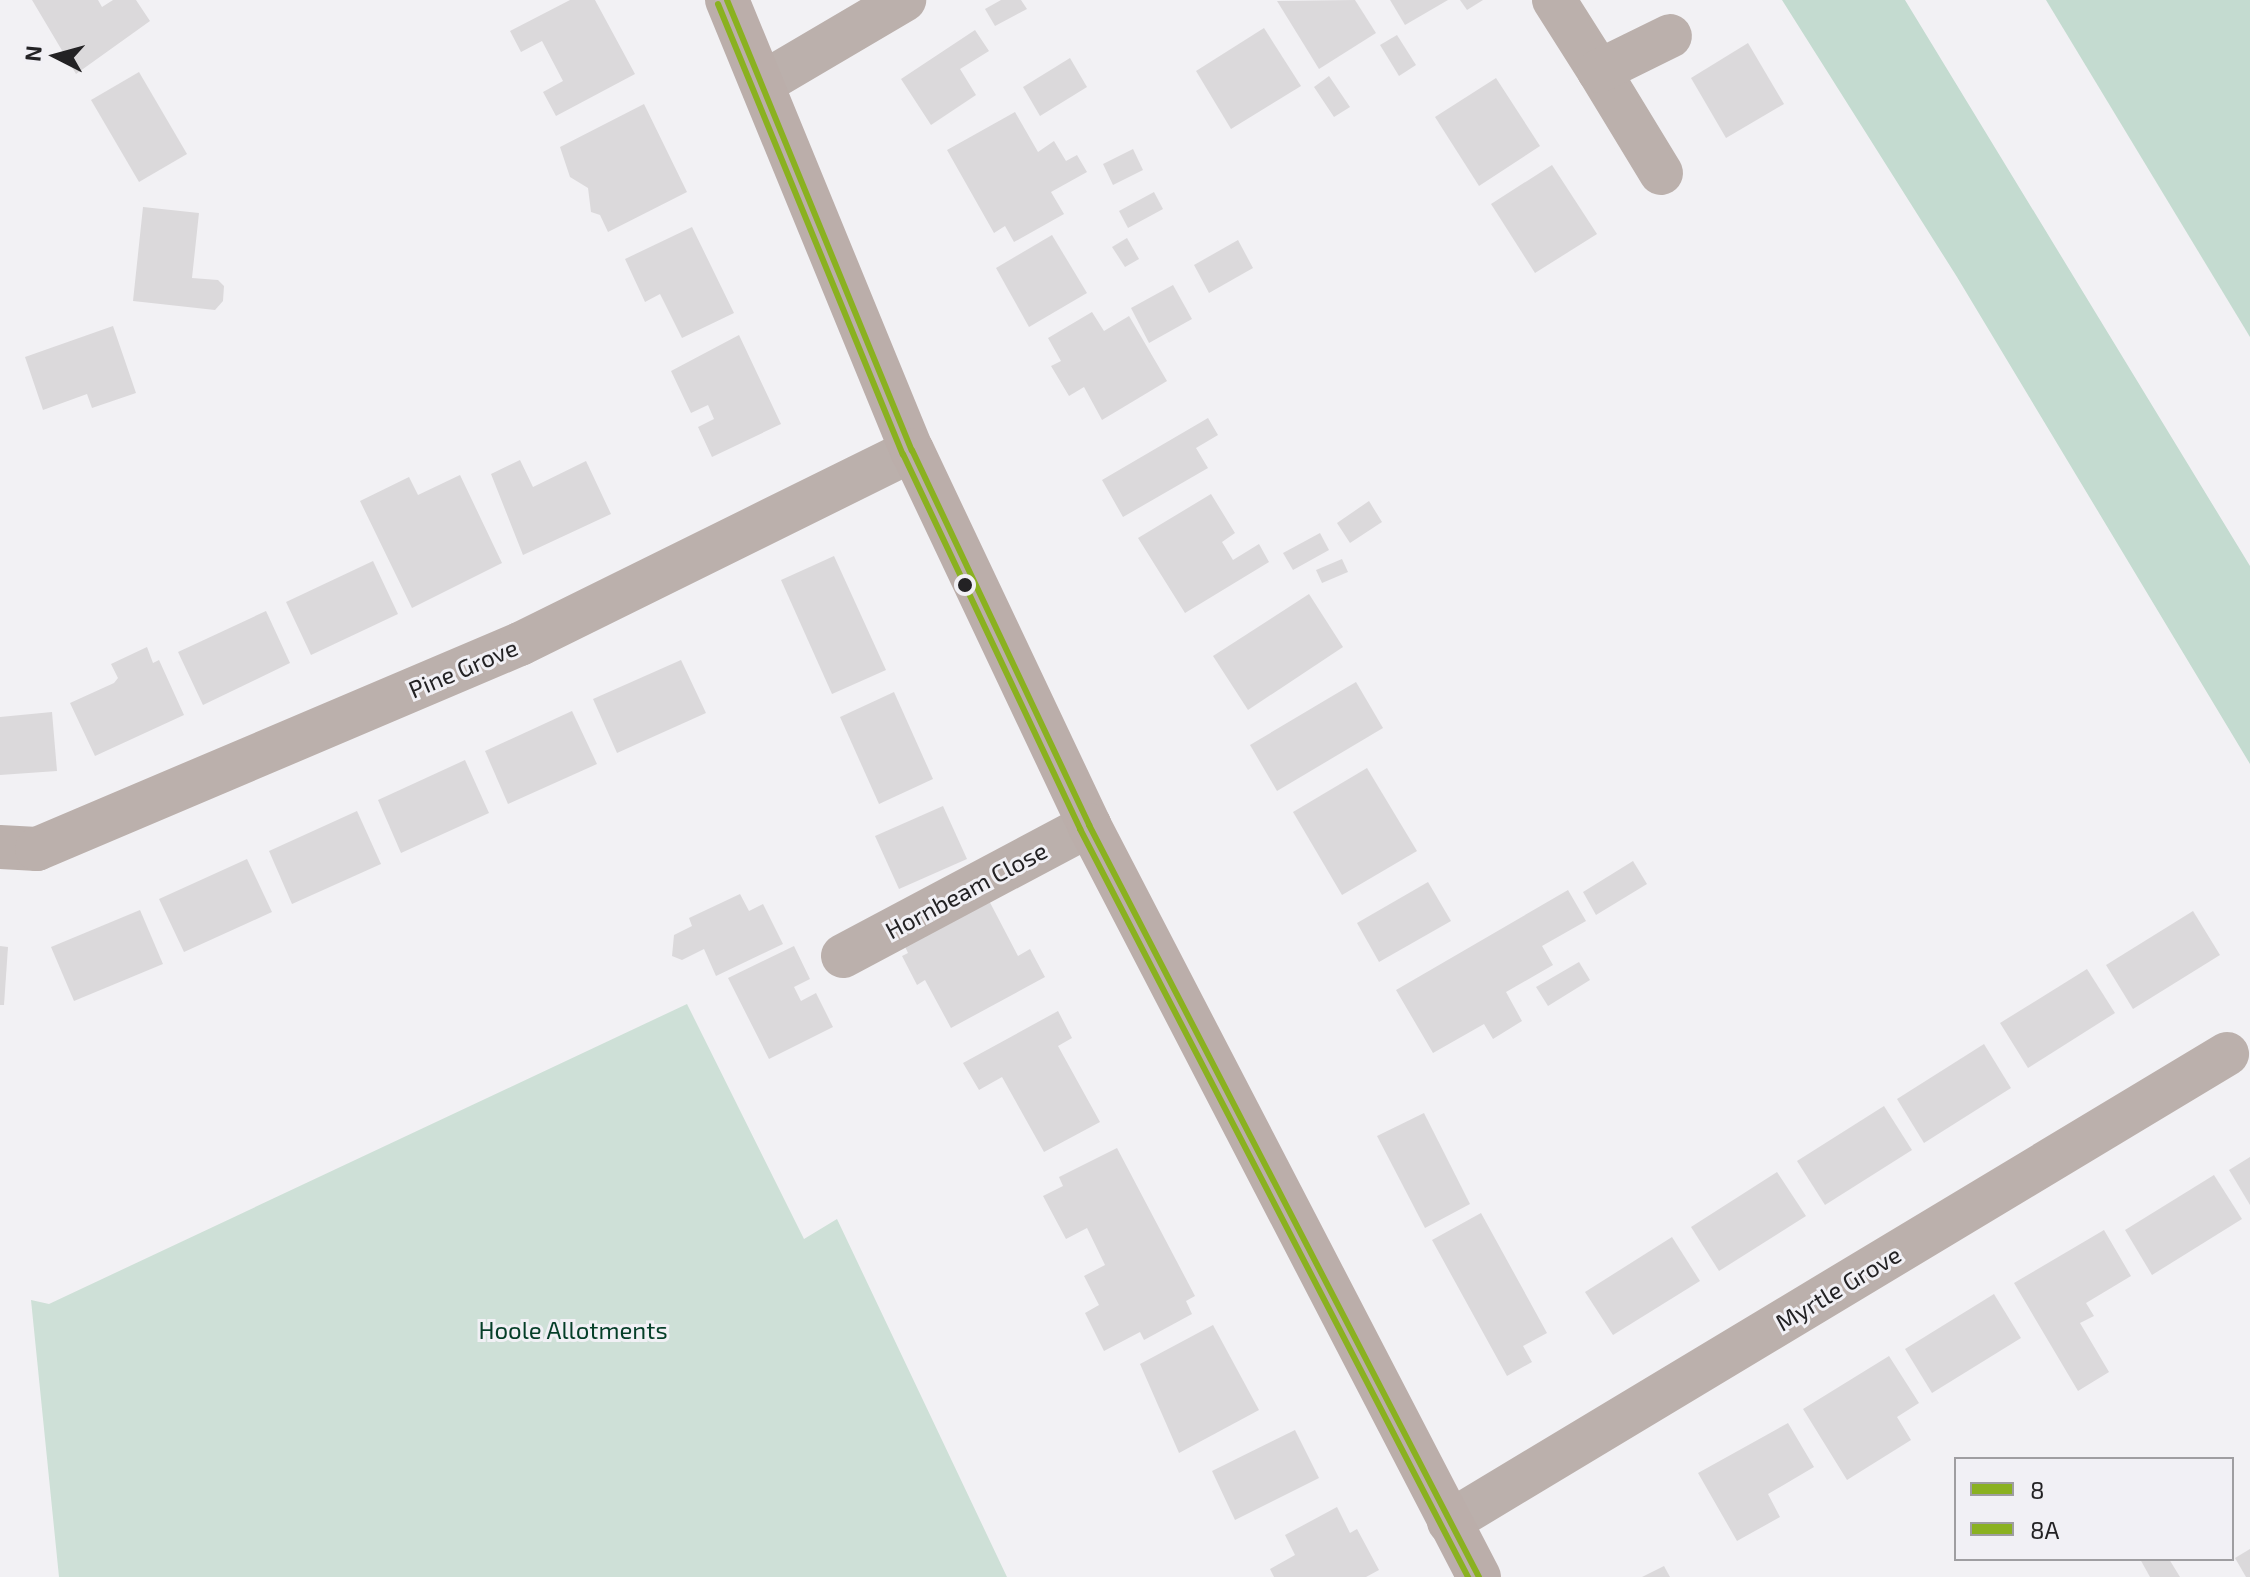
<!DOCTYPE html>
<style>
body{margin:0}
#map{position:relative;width:2250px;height:1577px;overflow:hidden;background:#f2f1f4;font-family:"Exo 2",sans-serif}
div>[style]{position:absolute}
.green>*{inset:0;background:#cee0d7}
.forest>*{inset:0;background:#c4dbd0}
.building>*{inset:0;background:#dbd9db}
.street>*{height:44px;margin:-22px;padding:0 22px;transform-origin:22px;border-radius:22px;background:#bbb0ac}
.secondary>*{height:44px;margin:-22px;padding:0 22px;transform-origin:22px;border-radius:22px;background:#bbaeaa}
.bus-1>*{height:6px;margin:-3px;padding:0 3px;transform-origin:3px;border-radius:3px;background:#8ab120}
.bus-2>*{height:6px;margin:-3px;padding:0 3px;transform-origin:3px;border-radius:3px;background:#8ab120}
.dots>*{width:22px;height:22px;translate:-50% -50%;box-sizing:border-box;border:4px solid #f1f0f5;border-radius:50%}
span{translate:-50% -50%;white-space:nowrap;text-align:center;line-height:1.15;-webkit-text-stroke:6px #f1f0f5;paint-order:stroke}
.street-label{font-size:24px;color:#232224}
.park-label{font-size:24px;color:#053e28}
.legend{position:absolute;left:1954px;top:1457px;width:280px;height:104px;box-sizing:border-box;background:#f1f0f5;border:2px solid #9f9ea1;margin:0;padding:10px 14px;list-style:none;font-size:24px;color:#232224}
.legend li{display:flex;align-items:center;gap:16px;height:40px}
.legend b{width:40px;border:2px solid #9f9ea1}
.north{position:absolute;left:16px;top:16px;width:80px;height:80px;-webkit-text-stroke:6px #f1f0f5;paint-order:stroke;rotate:276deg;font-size:22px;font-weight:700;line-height:32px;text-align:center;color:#232224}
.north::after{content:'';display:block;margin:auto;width:28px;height:36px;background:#232224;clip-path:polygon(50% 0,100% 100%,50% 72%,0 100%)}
</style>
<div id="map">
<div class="green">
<i style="clip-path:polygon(687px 1004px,804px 1239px,837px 1219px,1007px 1577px,59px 1577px,31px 1300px,49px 1304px)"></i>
</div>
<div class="forest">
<i style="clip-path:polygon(1782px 0,1905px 0,2250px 566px,2250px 764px,1957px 277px)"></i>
<i style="clip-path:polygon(2046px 0,2250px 0,2250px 337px)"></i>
</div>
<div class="building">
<i style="clip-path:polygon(32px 0,98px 0,102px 7px,113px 0,136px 0,150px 21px,76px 74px)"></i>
<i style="clip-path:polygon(570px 0,595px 0,635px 74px,556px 116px,543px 92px,563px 81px,542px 41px,521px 52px,510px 31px)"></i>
<i style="clip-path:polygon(1001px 0,1021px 0,1027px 9px,995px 26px,985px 9px)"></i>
<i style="clip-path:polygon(1355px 0,1376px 33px,1319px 69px,1277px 1px)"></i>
<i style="clip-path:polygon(1390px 0,1448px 0,1405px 25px)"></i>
<i style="clip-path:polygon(1460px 0,1483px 0,1467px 10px)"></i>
<i style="clip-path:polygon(1264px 28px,1301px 86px,1231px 129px,1196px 71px)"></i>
<i style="clip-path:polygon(975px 30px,989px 51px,960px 69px,976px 95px,931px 125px,901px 79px)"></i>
<i style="clip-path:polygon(1397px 35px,1416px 65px,1399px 76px,1380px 45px)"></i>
<i style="clip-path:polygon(1748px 43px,1784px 104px,1726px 138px,1691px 78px)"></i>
<i style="clip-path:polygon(1070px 58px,1087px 87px,1040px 116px,1023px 87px)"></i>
<i style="clip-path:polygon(139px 72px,187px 154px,139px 182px,91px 100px)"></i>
<i style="clip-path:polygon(1329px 76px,1350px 107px,1334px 117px,1314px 87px)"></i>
<i style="clip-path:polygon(1496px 78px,1540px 146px,1479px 186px,1435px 117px)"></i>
<i style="clip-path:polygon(644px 104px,687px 192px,608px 232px,600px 215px,591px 212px,588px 188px,570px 177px,560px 147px)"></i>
<i style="clip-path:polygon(1015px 112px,1038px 152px,1054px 141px,1066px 161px,1077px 155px,1087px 172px,1051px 192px,1064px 214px,1014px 242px,1005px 226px,994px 233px,947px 150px)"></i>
<i style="clip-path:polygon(1133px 149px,1143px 170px,1113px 185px,1103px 164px)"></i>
<i style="clip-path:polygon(1552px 165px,1597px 234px,1535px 273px,1491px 204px)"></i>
<i style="clip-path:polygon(1154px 192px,1163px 209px,1128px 228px,1119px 211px)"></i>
<i style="clip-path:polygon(143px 207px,199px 213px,192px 278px,218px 280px,224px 286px,223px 301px,215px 310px,133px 301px)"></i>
<i style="clip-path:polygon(692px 227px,734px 313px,682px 338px,660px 294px,645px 302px,625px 259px)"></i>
<i style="clip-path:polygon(1052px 235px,1087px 293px,1029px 327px,996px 268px)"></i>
<i style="clip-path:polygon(1127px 238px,1139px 259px,1125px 267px,1112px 247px)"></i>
<i style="clip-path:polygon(1238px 240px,1253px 268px,1209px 293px,1194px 265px)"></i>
<i style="clip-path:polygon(1173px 285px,1192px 319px,1149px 343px,1131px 308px)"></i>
<i style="clip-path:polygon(1092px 312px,1104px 331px,1129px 316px,1167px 381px,1102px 420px,1084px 387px,1069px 396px,1051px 366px,1061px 361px,1048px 338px)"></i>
<i style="clip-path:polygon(113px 326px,136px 393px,92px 408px,87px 394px,43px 410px,25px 357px)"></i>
<i style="clip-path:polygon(739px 335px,781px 424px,712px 457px,698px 427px,714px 419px,708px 405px,691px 413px,671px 371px)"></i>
<i style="clip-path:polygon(1208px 418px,1218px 435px,1196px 448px,1208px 468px,1123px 517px,1102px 480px)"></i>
<i style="clip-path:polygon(520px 460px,533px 487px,586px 461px,611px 514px,523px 555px,491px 474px)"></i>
<i style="clip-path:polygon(460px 475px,502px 563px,412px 608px,360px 501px,409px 477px,418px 495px)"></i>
<i style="clip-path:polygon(1211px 494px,1235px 533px,1222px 542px,1233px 560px,1259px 544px,1269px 562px,1185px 613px,1138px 538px)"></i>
<i style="clip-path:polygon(1369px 501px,1382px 522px,1350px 543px,1337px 523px)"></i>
<i style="clip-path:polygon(1320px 533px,1329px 550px,1293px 570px,1283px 553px)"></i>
<i style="clip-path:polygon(834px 556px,886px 670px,832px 694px,781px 580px)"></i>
<i style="clip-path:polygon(1342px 559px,1348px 572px,1322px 583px,1316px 570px)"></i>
<i style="clip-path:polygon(373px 561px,398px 614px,311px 655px,286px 602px)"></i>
<i style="clip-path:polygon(1309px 594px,1343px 647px,1248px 710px,1213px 656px)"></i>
<i style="clip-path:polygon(266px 611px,290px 663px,203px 705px,178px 652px)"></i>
<i style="clip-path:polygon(147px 647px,153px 663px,159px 660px,184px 715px,95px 756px,70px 703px,114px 683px,118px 678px,111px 664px)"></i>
<i style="clip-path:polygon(681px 660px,706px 713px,617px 753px,593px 699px)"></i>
<i style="clip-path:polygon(1356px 682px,1383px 728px,1277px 791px,1250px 745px)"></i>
<i style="clip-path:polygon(894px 692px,933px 779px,879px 804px,840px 717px)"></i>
<i style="clip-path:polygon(572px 711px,597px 764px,508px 804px,485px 751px)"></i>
<i style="clip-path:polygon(52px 712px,57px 771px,0 775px,0 717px)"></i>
<i style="clip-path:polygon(465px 760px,489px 813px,401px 853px,378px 800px)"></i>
<i style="clip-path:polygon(1367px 768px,1417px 851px,1342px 895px,1293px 812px)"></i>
<i style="clip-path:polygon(943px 806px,967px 859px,899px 889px,875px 836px)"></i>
<i style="clip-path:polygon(357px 811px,381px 864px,292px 904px,269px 851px)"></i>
<i style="clip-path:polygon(247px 859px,272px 912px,184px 952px,159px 899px)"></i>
<i style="clip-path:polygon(1633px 861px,1647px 884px,1596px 915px,1583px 892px)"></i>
<i style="clip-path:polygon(1428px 882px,1451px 921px,1379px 962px,1357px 923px)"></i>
<i style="clip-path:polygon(1568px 890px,1586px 921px,1542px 946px,1553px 965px,1506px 992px,1522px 1021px,1493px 1039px,1484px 1024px,1433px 1053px,1396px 990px)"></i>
<i style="clip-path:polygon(985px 893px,1018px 956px,1030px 949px,1045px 977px,951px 1028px,925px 980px,917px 985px,902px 956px,908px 953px,901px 938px)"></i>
<i style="clip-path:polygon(740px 894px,749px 911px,763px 904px,783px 944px,716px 976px,704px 949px,682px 960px,672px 956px,674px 935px,692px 926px,689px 918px)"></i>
<i style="clip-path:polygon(140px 910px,163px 964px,74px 1001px,51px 947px)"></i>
<i style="clip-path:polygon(2193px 911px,2220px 955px,2133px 1009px,2106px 965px)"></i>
<i style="clip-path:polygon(0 946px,8px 947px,4px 1005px,0 1005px)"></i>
<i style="clip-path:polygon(794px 946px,810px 979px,794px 987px,801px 1001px,816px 993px,833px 1027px,769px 1059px,728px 978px)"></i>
<i style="clip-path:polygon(1579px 962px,1590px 980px,1548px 1006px,1536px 987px)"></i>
<i style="clip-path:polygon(2087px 969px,2115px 1013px,2028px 1068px,2000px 1023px)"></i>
<i style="clip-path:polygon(1058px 1011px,1072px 1038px,1058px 1046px,1100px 1122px,1044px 1152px,1002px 1077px,979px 1090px,963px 1063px)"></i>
<i style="clip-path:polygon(1984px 1044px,2011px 1088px,1924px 1143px,1897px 1099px)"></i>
<i style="clip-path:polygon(1884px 1106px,1912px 1150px,1825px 1205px,1797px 1161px)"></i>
<i style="clip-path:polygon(1424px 1113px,1470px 1204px,1425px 1228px,1377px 1136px)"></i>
<i style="clip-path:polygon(1117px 1148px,1195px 1296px,1186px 1301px,1192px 1314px,1144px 1340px,1140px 1332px,1104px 1351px,1085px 1313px,1099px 1305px,1084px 1276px,1105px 1265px,1087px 1228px,1066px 1239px,1043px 1196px,1063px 1186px,1059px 1177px)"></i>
<i style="clip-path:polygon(2250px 1157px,2250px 1205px,2229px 1170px)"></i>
<i style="clip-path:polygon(1777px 1172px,1806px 1216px,1719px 1271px,1691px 1227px)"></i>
<i style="clip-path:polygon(2214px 1175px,2242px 1219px,2152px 1275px,2125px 1230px)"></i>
<i style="clip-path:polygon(1481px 1213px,1547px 1333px,1523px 1346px,1532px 1362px,1507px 1376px,1432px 1240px)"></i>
<i style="clip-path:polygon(2104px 1230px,2131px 1276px,2086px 1303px,2094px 1316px,2080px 1323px,2109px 1372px,2078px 1391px,2014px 1283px)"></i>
<i style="clip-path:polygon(1672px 1237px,1700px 1281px,1613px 1335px,1585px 1292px)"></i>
<i style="clip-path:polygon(1994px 1294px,2021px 1338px,1932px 1393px,1905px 1349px)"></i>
<i style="clip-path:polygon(1213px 1325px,1259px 1410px,1179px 1453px,1140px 1364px)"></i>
<i style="clip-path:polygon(1889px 1356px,1919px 1403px,1897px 1417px,1911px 1440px,1847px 1480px,1803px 1409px)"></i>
<i style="clip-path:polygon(1788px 1423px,1814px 1467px,1768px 1494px,1780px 1517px,1737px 1541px,1698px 1473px)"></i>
<i style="clip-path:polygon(1295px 1430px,1319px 1478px,1235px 1520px,1212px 1471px)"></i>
<i style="clip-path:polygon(1337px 1507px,1350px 1533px,1357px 1529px,1379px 1570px,1366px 1577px,1274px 1577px,1270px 1569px,1295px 1555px,1285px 1535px)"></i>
<i style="clip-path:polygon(2250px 1549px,2250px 1577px,2246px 1577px,2235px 1558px)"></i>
<i style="clip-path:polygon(2140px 1559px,2169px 1559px,2180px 1577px,2150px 1577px)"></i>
<i style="clip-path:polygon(1664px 1566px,1670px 1577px,1642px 1577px)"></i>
</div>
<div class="street">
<i style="left:1554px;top:0;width:84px;rotate:57.6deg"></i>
<i style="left:763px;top:83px;width:164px;rotate:-30.5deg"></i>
<i style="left:1661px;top:173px;width:119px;rotate:-121.3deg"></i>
<i style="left:1599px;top:71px;width:79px;rotate:-26.2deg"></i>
<i style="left:0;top:847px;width:37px;rotate:3deg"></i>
<i style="left:37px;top:849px;width:525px;rotate:-23deg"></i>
<i style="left:520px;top:644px;width:437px;rotate:-26.3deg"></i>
<i style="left:843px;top:956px;width:279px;rotate:-28deg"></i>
<i style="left:1449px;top:1522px;width:908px;rotate:-31.03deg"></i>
</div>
<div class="secondary">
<i style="left:727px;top:0;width:487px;rotate:67.7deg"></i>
<i style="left:912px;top:450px;width:415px;rotate:64.7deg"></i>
<i style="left:1089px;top:825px;width:847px;rotate:62.59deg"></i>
</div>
<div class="bus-1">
<i style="left:727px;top:0;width:487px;rotate:67.7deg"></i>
<i style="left:912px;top:450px;width:415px;rotate:64.7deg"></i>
<i style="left:1089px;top:825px;width:847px;rotate:62.59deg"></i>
</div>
<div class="bus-2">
<i style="left:718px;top:4px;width:487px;rotate:67.7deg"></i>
<i style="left:903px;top:454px;width:415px;rotate:64.7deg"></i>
<i style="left:1080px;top:829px;width:843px;rotate:62.58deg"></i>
</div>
<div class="dots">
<i style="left:965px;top:585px;background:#232224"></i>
</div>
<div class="street-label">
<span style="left:463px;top:668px;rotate:-23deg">Pine Grove</span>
<span style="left:966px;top:890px;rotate:-28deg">Hornbeam Close</span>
<span style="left:1838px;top:1288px;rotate:-31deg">Myrtle Grove</span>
</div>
<div class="park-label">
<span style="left:573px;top:1330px">Hoole Allotments</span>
</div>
<ul class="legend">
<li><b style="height:10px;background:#8ab120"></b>8</li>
<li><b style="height:10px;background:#8ab120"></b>8A</li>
</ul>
<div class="north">N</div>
</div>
